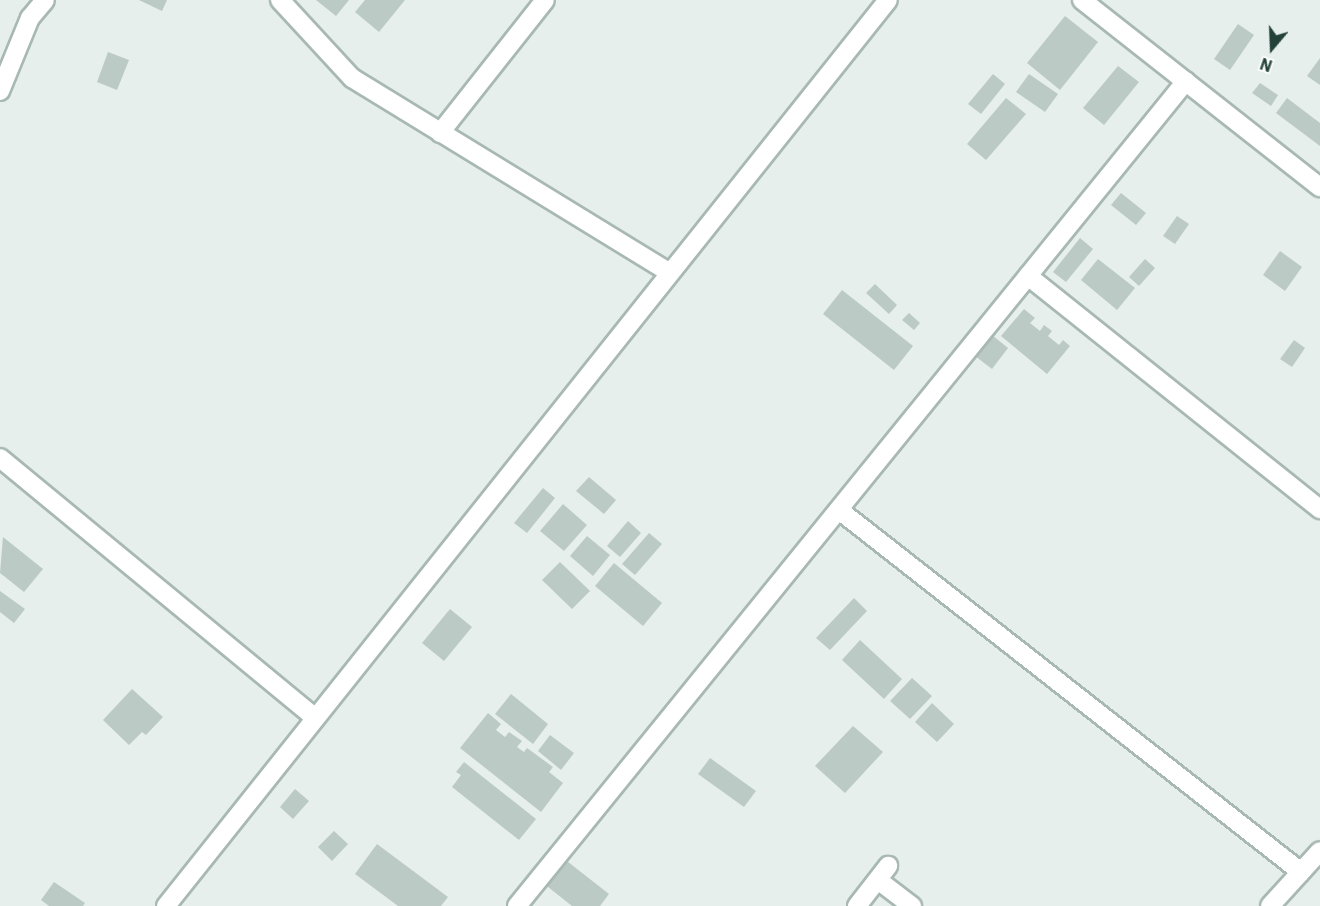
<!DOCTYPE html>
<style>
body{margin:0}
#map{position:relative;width:1320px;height:906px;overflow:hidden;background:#e6efeb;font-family:"IBM Plex Sans",sans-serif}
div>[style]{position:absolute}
.building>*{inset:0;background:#bbcac4}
.roads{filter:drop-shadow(2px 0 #a8b8b2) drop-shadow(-2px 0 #a8b8b2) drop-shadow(0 2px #a8b8b2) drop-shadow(0 -2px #a8b8b2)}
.minor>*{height:18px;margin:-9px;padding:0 9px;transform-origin:9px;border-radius:9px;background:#fff}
span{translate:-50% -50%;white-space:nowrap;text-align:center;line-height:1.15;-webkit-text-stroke:4.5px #f7fbf9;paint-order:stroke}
.north{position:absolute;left:1242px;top:18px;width:60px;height:60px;-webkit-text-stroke:4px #f7fbf9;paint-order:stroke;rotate:199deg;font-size:16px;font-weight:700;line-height:24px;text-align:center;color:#24423a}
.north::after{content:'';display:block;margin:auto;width:21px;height:27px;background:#24423a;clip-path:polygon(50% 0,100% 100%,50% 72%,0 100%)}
</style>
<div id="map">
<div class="building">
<i style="clip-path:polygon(139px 0,167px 0,162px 11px)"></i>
<i style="clip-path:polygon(316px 0,349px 0,336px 16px)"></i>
<i style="clip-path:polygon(365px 0,405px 0,379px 32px,355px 12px)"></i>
<i style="clip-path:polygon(1065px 16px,1098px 42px,1060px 90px,1027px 63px)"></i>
<i style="clip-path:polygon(1238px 24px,1254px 35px,1230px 70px,1214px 59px)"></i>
<i style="clip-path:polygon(108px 52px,129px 60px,117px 90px,97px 82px)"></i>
<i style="clip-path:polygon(1320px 58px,1320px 85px,1307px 76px)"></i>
<i style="clip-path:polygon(1118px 66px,1139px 82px,1104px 125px,1083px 108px)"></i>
<i style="clip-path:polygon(993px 74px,1005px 84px,981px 114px,968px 104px)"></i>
<i style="clip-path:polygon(1029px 74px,1058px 94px,1045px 112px,1016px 92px)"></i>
<i style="clip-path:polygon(1260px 83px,1278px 95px,1271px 106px,1252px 93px)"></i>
<i style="clip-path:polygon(1006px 98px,1026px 114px,986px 160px,967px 144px)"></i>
<i style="clip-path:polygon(1287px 98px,1320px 123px,1320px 146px,1276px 113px)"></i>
<i style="clip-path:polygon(1121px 193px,1146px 213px,1136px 225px,1111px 205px)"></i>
<i style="clip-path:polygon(1177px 216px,1189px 224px,1175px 244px,1163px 236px)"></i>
<i style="clip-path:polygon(1080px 238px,1093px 249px,1066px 282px,1053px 272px)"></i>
<i style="clip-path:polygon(1280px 251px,1302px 267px,1285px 291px,1263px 275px)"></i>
<i style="clip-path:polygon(1098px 259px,1135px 288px,1117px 310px,1081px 280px)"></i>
<i style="clip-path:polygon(1145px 259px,1155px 268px,1139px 286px,1129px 277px)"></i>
<i style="clip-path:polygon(875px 284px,897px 305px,889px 314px,866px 293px)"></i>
<i style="clip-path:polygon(842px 290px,913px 346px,894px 370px,823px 314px)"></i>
<i style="clip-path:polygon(1024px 309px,1035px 318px,1030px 323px,1040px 331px,1044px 325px,1052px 331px,1048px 336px,1059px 345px,1063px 340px,1070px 346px,1047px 374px,1001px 336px)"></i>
<i style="clip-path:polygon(909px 313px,920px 323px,914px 330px,902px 320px)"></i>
<i style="clip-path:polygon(992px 335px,1008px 348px,992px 369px,975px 356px)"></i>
<i style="clip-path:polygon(1294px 340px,1305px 348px,1292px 367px,1280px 359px)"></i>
<i style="clip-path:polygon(589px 477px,616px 500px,604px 514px,576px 491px)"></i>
<i style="clip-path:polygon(543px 488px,555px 498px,527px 533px,514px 523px)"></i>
<i style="clip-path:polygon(563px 504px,587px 525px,564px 551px,540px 531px)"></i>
<i style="clip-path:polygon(628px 521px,641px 533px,620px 557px,607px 546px)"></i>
<i style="clip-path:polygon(649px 533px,662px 544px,635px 575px,622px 564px)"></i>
<i style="clip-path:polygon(587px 536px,610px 555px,593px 576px,570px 556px)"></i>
<i style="clip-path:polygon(3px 537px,43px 569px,24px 592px,0 573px)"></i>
<i style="clip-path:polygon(560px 562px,590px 591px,572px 609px,542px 580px)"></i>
<i style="clip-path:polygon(614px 563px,662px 603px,643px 626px,595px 586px)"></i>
<i style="clip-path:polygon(0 591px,25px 609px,14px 623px,0 612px)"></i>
<i style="clip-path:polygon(854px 598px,867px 611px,830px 650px,816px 638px)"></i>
<i style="clip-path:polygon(450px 609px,472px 627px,444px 661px,422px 643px)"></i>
<i style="clip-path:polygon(860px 640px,902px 679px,884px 699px,842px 660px)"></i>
<i style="clip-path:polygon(912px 678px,932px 696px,910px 719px,890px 701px)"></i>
<i style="clip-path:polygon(132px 689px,163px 717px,146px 735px,142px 732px,129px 745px,103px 720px)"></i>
<i style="clip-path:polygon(511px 694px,548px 724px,533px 744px,495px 714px)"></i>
<i style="clip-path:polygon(932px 703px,954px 724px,937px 742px,915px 722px)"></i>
<i style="clip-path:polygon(488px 713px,501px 724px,496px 730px,505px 737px,509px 732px,522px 741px,517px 747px,524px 752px,527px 748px,553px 767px,549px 772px,563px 783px,541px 812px,460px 748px)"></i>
<i style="clip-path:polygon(853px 726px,883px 752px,845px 793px,815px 766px)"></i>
<i style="clip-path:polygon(550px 735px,574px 753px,561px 770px,538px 751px)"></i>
<i style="clip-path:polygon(710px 758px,756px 791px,744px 807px,698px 774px)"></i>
<i style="clip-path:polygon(464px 762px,536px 819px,519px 840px,452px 787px,461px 775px,456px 772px)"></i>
<i style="clip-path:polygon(295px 789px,309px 801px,293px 819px,280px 807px)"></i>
<i style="clip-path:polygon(334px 831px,348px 844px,332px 861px,318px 847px)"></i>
<i style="clip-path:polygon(377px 844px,448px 897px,441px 906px,398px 906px,355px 874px)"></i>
<i style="clip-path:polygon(563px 858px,609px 894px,600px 906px,572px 906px,543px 883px)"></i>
<i style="clip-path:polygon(54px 882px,85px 903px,83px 906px,49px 906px,41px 900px)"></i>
</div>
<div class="roads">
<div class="minor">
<i style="left:280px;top:0;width:106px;rotate:47.3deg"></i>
<i style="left:352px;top:78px;width:372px;rotate:31.5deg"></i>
<i style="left:1082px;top:0;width:303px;rotate:38.2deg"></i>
<i style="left:0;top:91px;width:79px;rotate:-67.7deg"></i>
<i style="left:30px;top:18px;width:23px;rotate:-50deg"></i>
<i style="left:440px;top:133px;width:169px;rotate:-51.7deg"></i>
<i style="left:1028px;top:276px;width:374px;rotate:38.6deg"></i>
<i style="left:0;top:458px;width:408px;rotate:39.5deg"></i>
<i style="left:839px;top:510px;width:587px;rotate:38.08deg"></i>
<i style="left:878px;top:880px;width:43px;rotate:37.4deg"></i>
<i style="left:166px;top:906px;width:1158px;rotate:-51.45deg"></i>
<i style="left:517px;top:906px;width:1062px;rotate:-50.96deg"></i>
<i style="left:857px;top:906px;width:51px;rotate:-52.2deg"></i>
<i style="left:1270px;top:906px;width:74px;rotate:-47.7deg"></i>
</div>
</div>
<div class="north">N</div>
</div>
